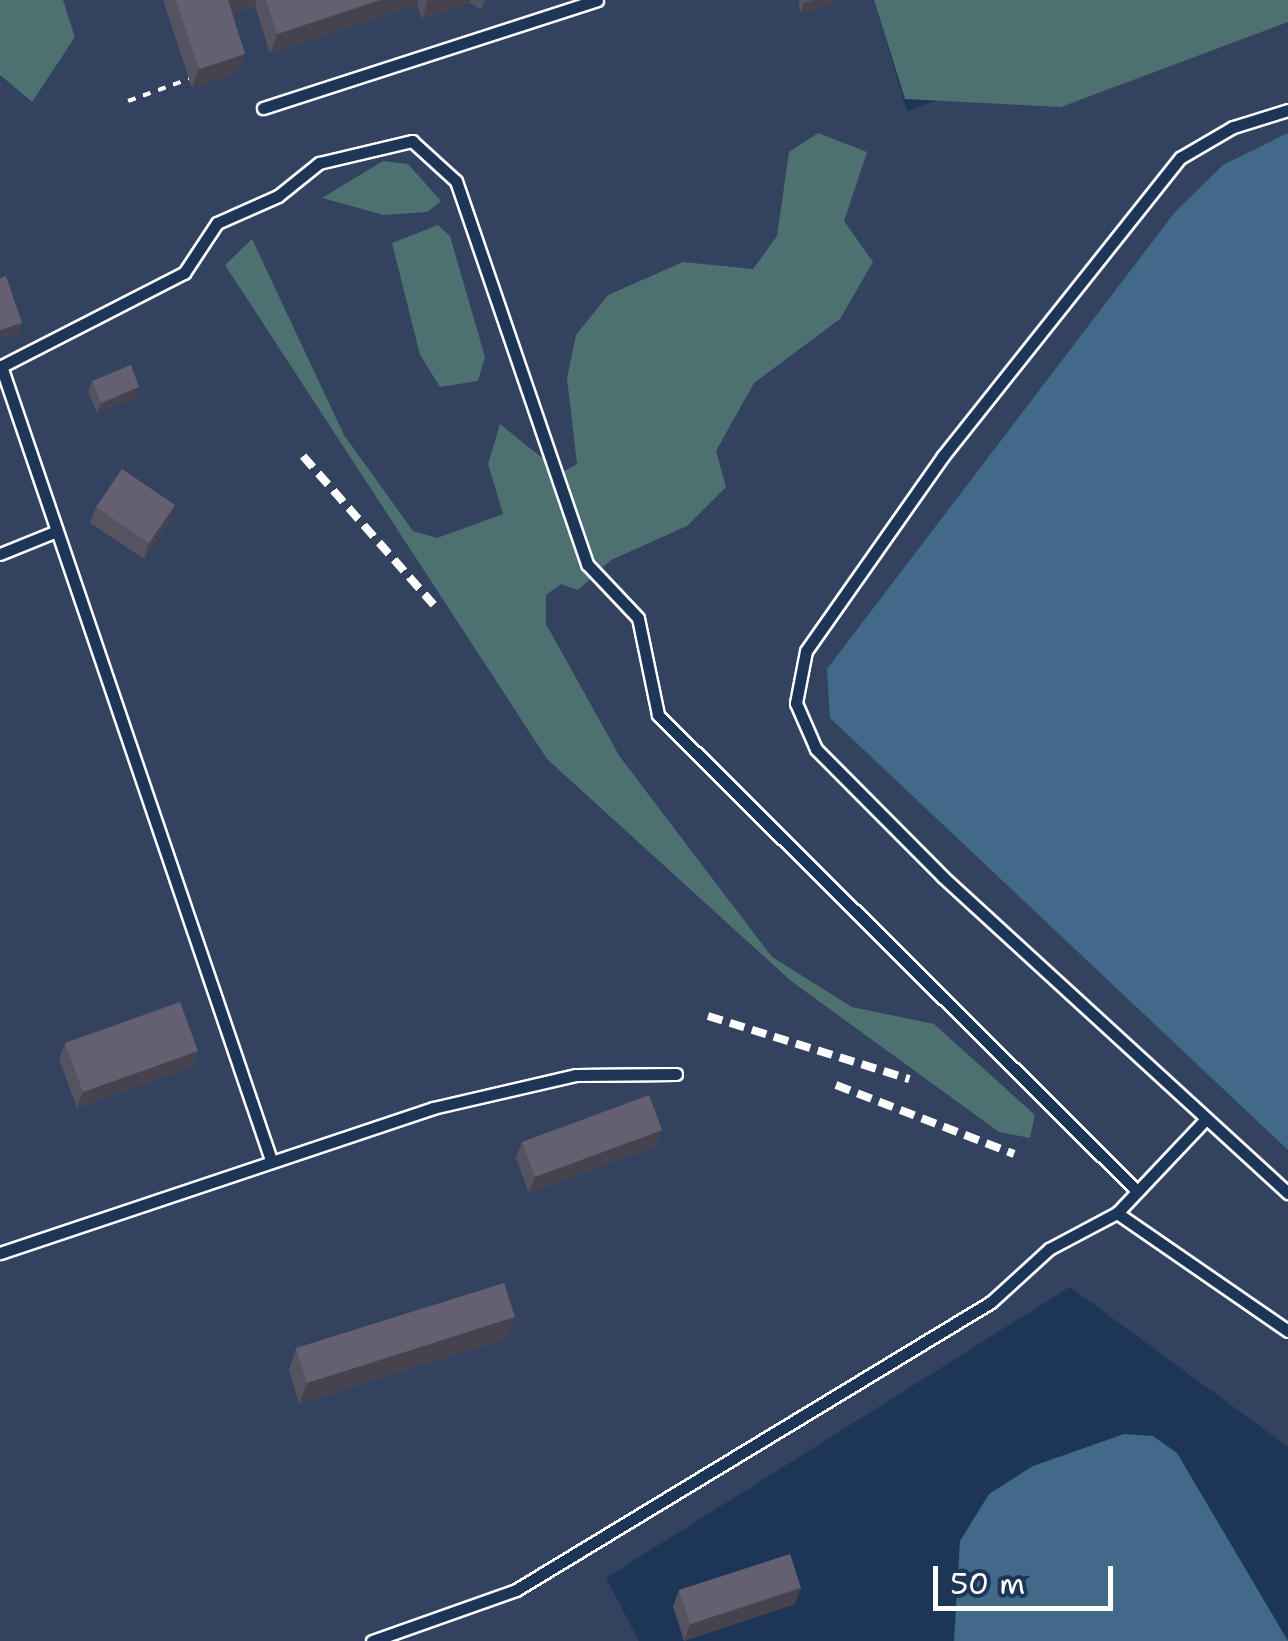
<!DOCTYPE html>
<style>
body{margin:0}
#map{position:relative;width:1288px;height:1641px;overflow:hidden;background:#1d3557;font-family:"Shantell Sans",sans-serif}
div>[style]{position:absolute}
.built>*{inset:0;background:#32425f}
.green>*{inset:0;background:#4d7071}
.water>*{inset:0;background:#416a89}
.path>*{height:4px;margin-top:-2px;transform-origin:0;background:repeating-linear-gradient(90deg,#fff 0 8px,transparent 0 16px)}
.roads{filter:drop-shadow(2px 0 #fff) drop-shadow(-2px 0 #fff) drop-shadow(0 2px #fff) drop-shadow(0 -2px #fff)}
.lane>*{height:11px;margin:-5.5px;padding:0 5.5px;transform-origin:5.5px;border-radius:5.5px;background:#1d3557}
.rail>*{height:8px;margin-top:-4px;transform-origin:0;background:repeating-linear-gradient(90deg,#fff 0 15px,transparent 0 23px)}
.wall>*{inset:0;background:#565361}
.shaded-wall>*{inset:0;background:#46434f}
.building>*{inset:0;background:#646071}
span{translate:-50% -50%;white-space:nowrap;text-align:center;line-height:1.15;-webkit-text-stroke:8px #1d3557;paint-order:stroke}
.scale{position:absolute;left:933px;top:1566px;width:180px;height:45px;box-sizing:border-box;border:5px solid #fff;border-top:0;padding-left:12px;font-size:30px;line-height:35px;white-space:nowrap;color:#fff;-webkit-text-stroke:8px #1d3557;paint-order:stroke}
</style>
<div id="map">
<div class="built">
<i style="clip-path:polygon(63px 0,874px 0,907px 111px,1218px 0,1288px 4px,1288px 1447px,1070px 1287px,606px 1578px,639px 1641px,0 1641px,0 75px,31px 102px,75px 37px)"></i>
</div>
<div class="green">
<i style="clip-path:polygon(0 0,63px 0,75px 37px,32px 102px,0 75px)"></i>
<i style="clip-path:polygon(874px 0,1288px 0,1288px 22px,1061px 107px,905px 99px)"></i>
<i style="clip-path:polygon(818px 133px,867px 152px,844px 221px,873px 262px,840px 319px,754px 383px,716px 451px,726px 487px,687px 526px,611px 560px,578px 590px,561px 584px,546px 595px,546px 624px,620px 757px,772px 957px,852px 1007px,934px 1024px,1035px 1115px,1030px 1138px,999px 1132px,791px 981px,547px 759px,225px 265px,252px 239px,344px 435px,413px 531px,437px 538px,503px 514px,488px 464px,500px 424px,561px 473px,577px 464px,567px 378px,576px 335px,608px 295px,683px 262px,753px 269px,777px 236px,789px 152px)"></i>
<i style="clip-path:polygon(383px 161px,408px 164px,441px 201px,427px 212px,384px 215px,322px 198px)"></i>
<i style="clip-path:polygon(438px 225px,450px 236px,485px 357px,478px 381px,440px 387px,420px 355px,392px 243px)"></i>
</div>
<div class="water">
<i style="clip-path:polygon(1288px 133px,1288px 1150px,830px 718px,827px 669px,1175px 212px,1223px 165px)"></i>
<i style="clip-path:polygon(1124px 1434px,1153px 1436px,1177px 1453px,1288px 1641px,954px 1641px,960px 1541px,989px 1494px,1033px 1466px)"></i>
</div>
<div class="path">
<i style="left:128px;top:101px;width:65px;rotate:-19.8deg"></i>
</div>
<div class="roads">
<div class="lane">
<i style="left:263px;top:108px;width:351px;rotate:-17.9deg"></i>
<i style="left:1288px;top:110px;width:58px;rotate:162.8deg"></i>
<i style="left:1233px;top:127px;width:61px;rotate:149.7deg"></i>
<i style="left:1180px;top:158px;width:381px;rotate:128.5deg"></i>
<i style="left:943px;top:456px;width:238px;rotate:125.1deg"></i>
<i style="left:806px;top:651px;width:53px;rotate:100.9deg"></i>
<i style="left:796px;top:703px;width:50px;rotate:66.5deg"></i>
<i style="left:816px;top:749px;width:180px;rotate:45.2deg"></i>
<i style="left:943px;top:877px;width:468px;rotate:42.5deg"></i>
<i style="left:1px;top:366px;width:835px;rotate:71.22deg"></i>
<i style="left:0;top:367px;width:207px;rotate:-27.1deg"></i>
<i style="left:184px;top:273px;width:60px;rotate:-56.6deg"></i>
<i style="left:217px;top:223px;width:67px;rotate:-23.9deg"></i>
<i style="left:278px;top:196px;width:53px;rotate:-38.8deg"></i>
<i style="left:319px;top:163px;width:96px;rotate:-13.3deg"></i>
<i style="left:412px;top:141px;width:59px;rotate:42.3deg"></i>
<i style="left:456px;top:181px;width:405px;rotate:71.1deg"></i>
<i style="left:587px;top:564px;width:74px;rotate:46.6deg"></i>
<i style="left:638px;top:618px;width:99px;rotate:78.3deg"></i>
<i style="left:658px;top:715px;width:675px;rotate:44.82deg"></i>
<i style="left:0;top:554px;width:56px;rotate:-22deg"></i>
<i style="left:1117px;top:1213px;width:127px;rotate:-46.6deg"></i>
<i style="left:0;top:1253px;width:457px;rotate:-18.5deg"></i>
<i style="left:433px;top:1108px;width:147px;rotate:-13deg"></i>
<i style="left:576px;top:1075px;width:100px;rotate:-0.6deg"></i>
<i style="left:372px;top:1641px;width:153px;rotate:-19.5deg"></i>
<i style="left:516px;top:1590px;width:555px;rotate:-31.23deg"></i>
<i style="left:991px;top:1302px;width:79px;rotate:-42.4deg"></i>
<i style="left:1049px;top:1249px;width:77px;rotate:-27.9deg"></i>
<i style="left:1117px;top:1213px;width:208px;rotate:34.6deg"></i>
</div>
</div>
<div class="rail">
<i style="left:303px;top:456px;width:198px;rotate:48.7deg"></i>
<i style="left:708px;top:1016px;width:211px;rotate:17.4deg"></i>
<i style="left:836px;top:1085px;width:191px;rotate:21.2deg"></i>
</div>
<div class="wall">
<i style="clip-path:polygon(163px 0,485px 0,481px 9px,469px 3px,422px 19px,417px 4px,270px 53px,255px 6px,232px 14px,238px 72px,192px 88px)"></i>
<i style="clip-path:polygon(799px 0,832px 0,830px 4px,800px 14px)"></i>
<i style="clip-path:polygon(92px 381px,135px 398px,97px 413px,88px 392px)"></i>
<i style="clip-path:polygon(175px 505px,170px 521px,144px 559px,90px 523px,96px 507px)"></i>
<i style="clip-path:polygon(65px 1043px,198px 1051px,192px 1067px,77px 1108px,59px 1059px)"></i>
<i style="clip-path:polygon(662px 1130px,656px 1146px,529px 1193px,516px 1158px,522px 1142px)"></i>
<i style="clip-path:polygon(507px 1338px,299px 1404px,289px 1370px,296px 1348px)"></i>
<i style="clip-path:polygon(679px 1590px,795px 1604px,684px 1641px,673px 1606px)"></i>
</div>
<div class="shaded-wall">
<i style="clip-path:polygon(227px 0,257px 0,255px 6px,220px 18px)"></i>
<i style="clip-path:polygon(380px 0,419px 0,417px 4px,270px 53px,277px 34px)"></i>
<i style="clip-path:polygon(428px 0,471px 0,469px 3px,422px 19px)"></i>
<i style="clip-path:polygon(814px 0,832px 0,830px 4px,800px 14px,804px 3px)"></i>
<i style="clip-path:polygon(245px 54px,238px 72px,192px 88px,199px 69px)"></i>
<i style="clip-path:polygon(22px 323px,18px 334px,0 339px,0 330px)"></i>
<i style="clip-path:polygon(139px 387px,135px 398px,97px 413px,101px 403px)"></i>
<i style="clip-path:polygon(175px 505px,170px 521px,144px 559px,149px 543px)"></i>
<i style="clip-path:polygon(198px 1051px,192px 1067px,77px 1108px,83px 1092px)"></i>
<i style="clip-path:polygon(662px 1130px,656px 1146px,529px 1193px,535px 1177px)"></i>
<i style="clip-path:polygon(515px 1317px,507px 1338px,299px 1404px,307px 1383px)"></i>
<i style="clip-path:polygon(801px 1588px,795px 1604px,684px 1641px,690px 1624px)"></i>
</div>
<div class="building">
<i style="clip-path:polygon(176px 0,228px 0,245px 54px,199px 69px)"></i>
<i style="clip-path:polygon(266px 0,380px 0,277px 34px)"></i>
<i style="clip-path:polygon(6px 276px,22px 323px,0 330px,0 278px)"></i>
<i style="clip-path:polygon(131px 365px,139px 387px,101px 403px,92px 381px)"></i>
<i style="clip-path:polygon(122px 469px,175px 505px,149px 543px,96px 507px)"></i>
<i style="clip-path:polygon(180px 1002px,198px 1051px,83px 1092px,65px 1043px)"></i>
<i style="clip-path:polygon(649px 1095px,662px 1130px,535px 1177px,522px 1142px)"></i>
<i style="clip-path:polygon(504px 1283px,515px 1317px,307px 1383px,296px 1348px)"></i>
<i style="clip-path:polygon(790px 1554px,801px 1588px,690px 1624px,679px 1590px)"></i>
</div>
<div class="scale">50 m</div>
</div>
